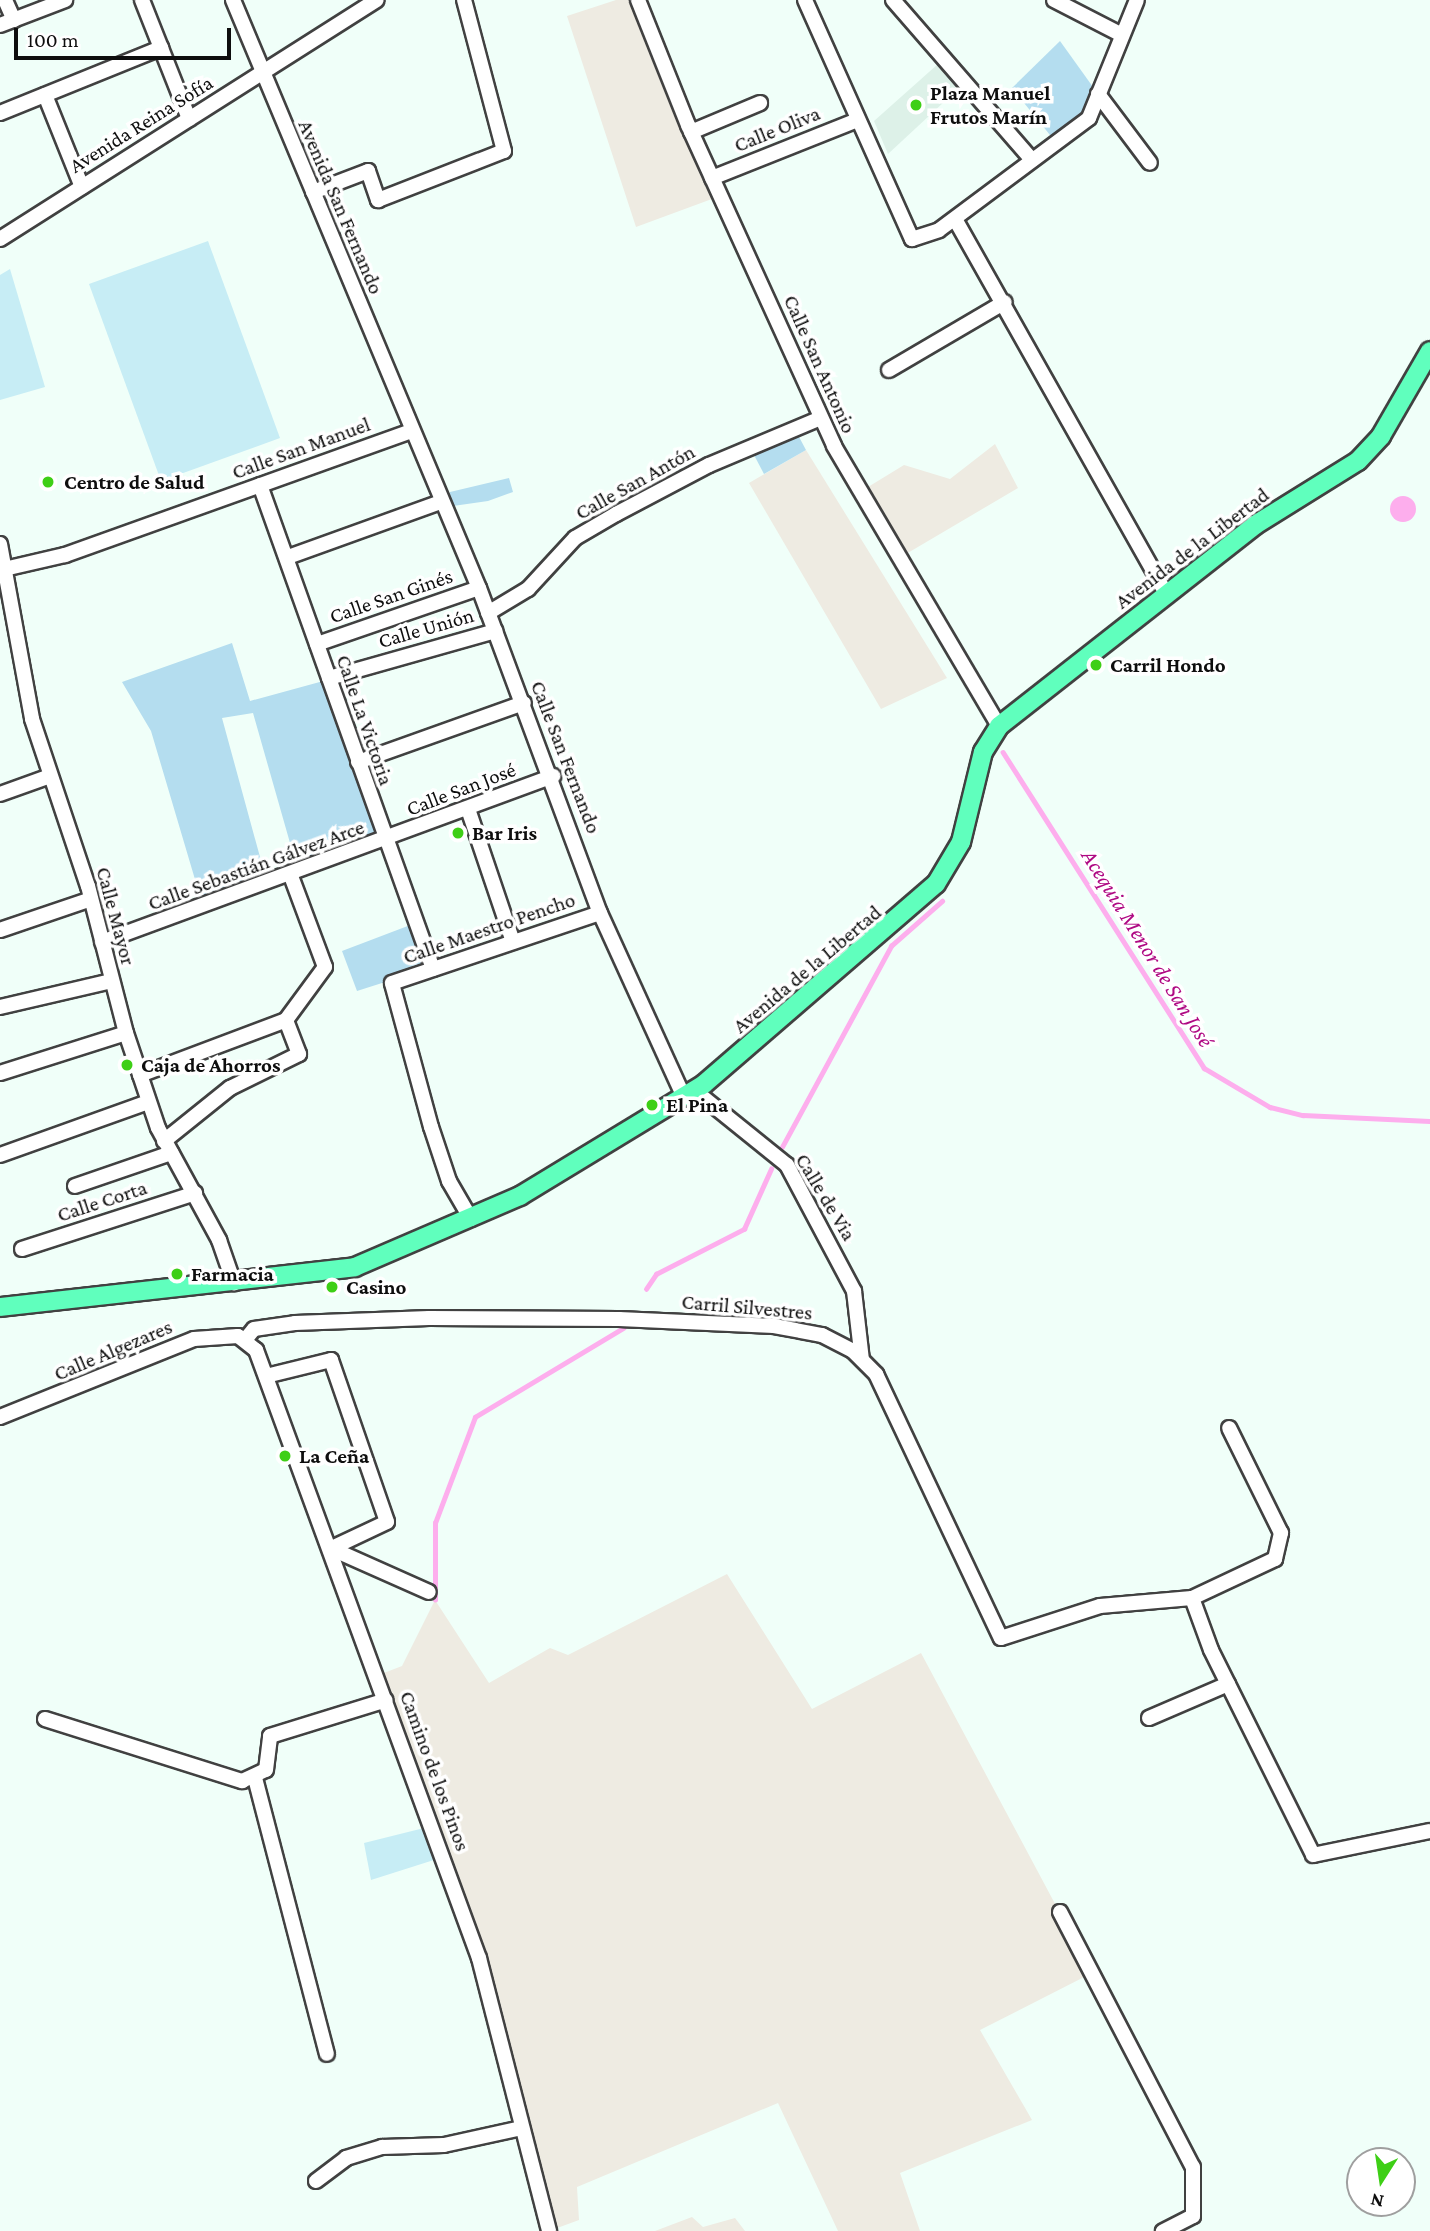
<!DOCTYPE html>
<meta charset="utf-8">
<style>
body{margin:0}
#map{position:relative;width:1430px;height:2231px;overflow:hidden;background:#f0fff9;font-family:"Crimson Pro",serif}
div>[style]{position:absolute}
.industrial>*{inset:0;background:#eeebe2}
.green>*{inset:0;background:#b4ddef}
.pitch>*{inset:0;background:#c7edf5}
.plaza>*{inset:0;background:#ddf1e8}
.water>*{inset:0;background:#fdaeed}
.round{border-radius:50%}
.stream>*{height:4.5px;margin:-2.25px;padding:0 2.25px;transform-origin:2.25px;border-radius:2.25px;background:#fdaeed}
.roads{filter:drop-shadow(2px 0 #414141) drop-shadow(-2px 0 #414141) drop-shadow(0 2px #414141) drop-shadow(0 -2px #414141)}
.minor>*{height:14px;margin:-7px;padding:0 7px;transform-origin:7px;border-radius:7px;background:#fff}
.major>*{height:18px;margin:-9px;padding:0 9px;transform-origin:9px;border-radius:9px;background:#60ffbd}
.dots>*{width:19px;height:19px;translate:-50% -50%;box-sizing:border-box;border:4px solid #fff;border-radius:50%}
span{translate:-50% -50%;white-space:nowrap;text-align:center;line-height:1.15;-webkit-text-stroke:7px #fff;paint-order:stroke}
.poi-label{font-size:21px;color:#0e0e0e;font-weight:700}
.left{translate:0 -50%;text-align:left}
.street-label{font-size:21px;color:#0e0e0e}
.water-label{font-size:23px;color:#af0983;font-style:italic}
.north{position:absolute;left:1346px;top:2147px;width:70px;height:70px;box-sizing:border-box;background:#fff;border:2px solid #9f9f9f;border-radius:50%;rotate:192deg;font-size:19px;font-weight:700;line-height:28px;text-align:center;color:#0e0e0e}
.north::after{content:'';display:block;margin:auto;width:24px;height:32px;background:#3ecf16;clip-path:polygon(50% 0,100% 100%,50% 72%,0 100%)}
.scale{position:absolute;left:14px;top:28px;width:217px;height:32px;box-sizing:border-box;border:4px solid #0e0e0e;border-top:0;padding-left:9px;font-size:21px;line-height:24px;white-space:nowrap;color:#0e0e0e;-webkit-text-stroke:5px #fff;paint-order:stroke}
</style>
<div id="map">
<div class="industrial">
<i style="clip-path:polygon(616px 0,638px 0,720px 196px,636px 227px,567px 16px)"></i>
<i style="clip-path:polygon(995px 444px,1018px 488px,906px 554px,868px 487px,904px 465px,950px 479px)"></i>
<i style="clip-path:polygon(806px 450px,947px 678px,881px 709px,749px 483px)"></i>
<i style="clip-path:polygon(727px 1574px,812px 1709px,921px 1653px,1092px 1973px,980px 2030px,1032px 2120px,900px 2173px,920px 2231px,838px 2231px,778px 2103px,577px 2187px,579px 2220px,549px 2231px,492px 2003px,376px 1676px,402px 1666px,435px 1600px,489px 1683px,550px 1648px,568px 1655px)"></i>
<i style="clip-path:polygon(692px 2217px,703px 2227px,735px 2218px,745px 2231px,655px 2231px)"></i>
</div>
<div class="green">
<i style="clip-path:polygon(1060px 41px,1098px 94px,1089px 118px,1054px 140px,1012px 88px)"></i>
<i style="clip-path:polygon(798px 435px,806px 450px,764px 474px,754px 455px)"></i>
<i style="clip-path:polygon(509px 478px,513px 492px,488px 501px,453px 506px,447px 500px,450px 492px)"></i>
<i style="clip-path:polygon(232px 643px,250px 701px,327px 680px,382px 840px,298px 871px,253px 713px,222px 718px,266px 879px,202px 903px,151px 731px,122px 682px)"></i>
<i style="clip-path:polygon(413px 924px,429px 968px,357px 991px,342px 951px)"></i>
</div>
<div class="pitch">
<i style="clip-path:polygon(208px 241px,280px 438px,161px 481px,89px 284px)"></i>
<i style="clip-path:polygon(10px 269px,45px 387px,0 400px,0 275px)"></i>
<i style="clip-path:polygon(424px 1828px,437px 1859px,371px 1880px,364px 1843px)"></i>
</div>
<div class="plaza">
<i style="clip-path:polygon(938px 64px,958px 89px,888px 154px,874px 121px)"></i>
</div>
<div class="water">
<i class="round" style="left:1390px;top:496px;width:26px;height:26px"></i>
</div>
<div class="stream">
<i style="left:1003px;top:752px;width:375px;rotate:57.5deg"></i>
<i style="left:1204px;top:1068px;width:77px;rotate:30.6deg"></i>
<i style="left:1270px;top:1107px;width:34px;rotate:14deg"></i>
<i style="left:1303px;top:1115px;width:127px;rotate:2.7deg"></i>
<i style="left:782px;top:1147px;width:229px;rotate:-61.5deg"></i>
<i style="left:891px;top:946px;width:68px;rotate:-41.4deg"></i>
<i style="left:646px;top:1289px;width:18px;rotate:-56deg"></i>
<i style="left:656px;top:1274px;width:99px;rotate:-27.1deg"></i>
<i style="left:744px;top:1229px;width:66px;rotate:-65.8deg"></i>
<i style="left:435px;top:1600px;width:77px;rotate:-90deg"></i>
<i style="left:435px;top:1523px;width:113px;rotate:-69.3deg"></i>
<i style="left:475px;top:1417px;width:173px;rotate:-31deg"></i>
</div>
<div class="roads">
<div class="minor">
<i style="left:5px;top:0;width:22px;rotate:66deg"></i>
<i style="left:142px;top:0;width:128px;rotate:68.4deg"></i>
<i style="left:233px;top:0;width:637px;rotate:67.3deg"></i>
<i style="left:479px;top:588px;width:347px;rotate:69.6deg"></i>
<i style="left:600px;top:913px;width:202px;rotate:65.5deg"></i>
<i style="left:638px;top:0;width:135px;rotate:68.2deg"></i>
<i style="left:688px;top:125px;width:353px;rotate:65.5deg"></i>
<i style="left:834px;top:446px;width:325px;rotate:59.5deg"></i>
<i style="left:805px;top:0;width:262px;rotate:65.9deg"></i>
<i style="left:912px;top:239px;width:28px;rotate:-18deg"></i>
<i style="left:939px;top:230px;width:187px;rotate:-36.7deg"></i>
<i style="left:1089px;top:118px;width:127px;rotate:-67.9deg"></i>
<i style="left:893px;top:0;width:212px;rotate:49deg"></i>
<i style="left:1054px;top:0;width:76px;rotate:27.2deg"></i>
<i style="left:0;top:25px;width:70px;rotate:-21deg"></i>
<i style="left:1098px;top:94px;width:86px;rotate:53deg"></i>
<i style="left:45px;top:95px;width:99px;rotate:68.1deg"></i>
<i style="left:0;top:113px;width:174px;rotate:-22deg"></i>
<i style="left:691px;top:132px;width:75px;rotate:-22.8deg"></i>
<i style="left:712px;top:178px;width:157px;rotate:-21.7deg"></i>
<i style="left:313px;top:192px;width:59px;rotate:-20.9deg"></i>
<i style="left:368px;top:171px;width:31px;rotate:71deg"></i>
<i style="left:378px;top:200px;width:135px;rotate:-21.3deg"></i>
<i style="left:504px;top:151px;width:156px;rotate:-104.8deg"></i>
<i style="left:955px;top:219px;width:429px;rotate:60.6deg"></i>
<i style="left:0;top:239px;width:446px;rotate:-32.4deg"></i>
<i style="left:889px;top:370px;width:134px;rotate:-30.4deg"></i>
<i style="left:260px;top:485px;width:514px;rotate:70.33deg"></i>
<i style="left:0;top:544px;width:178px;rotate:79.6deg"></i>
<i style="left:32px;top:719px;width:176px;rotate:71.5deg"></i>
<i style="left:88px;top:886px;width:152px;rotate:75.5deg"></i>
<i style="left:126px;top:1033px;width:100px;rotate:71.4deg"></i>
<i style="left:158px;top:1128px;width:128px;rotate:61.4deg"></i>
<i style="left:219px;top:1240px;width:46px;rotate:70.8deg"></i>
<i style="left:288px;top:557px;width:163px;rotate:-19.8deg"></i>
<i style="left:0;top:570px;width:67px;rotate:-13deg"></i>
<i style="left:65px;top:555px;width:368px;rotate:-19.7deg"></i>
<i style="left:488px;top:613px;width:47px;rotate:-31deg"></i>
<i style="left:528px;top:589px;width:69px;rotate:-47.3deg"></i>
<i style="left:575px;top:538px;width:48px;rotate:-30.3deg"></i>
<i style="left:616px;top:514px;width:105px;rotate:-27.8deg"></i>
<i style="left:709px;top:465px;width:121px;rotate:-22.8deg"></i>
<i style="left:317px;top:644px;width:171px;rotate:-19.1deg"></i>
<i style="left:329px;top:678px;width:173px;rotate:-15.8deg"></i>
<i style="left:358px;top:762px;width:176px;rotate:-19.6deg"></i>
<i style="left:0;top:794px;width:53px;rotate:-19.8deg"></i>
<i style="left:468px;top:809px;width:140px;rotate:71.3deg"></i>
<i style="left:0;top:930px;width:96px;rotate:-18.8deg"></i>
<i style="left:102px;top:942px;width:481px;rotate:-20.2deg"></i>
<i style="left:0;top:1007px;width:115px;rotate:-13.1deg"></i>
<i style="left:0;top:1073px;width:132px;rotate:-17.6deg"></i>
<i style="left:140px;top:1075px;width:156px;rotate:-20.6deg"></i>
<i style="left:286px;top:1020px;width:66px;rotate:-53.7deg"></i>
<i style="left:325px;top:967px;width:97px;rotate:-110.5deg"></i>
<i style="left:694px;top:1090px;width:119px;rotate:38.9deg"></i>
<i style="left:787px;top:1165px;width:143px;rotate:62deg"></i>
<i style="left:854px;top:1291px;width:69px;rotate:83.4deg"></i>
<i style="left:164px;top:1141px;width:85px;rotate:-38.8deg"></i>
<i style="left:230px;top:1088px;width:77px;rotate:-26.2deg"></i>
<i style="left:299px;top:1054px;width:36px;rotate:-111deg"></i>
<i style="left:0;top:1155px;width:157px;rotate:-19.7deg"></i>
<i style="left:75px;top:1186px;width:102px;rotate:-19deg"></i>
<i style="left:471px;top:1219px;width:44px;rotate:-120.1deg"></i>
<i style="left:449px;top:1181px;width:57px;rotate:-108.4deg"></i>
<i style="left:431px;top:1127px;width:149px;rotate:-105.2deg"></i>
<i style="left:392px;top:983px;width:219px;rotate:-18.6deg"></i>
<i style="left:22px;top:1249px;width:182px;rotate:-17.9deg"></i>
<i style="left:245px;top:1340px;width:14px;rotate:-51deg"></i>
<i style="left:254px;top:1329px;width:41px;rotate:-8.3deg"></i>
<i style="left:295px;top:1323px;width:134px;rotate:-2.1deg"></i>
<i style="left:429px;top:1318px;width:190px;rotate:0.3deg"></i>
<i style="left:619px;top:1319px;width:155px;rotate:2.6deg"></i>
<i style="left:774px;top:1326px;width:49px;rotate:10.6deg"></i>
<i style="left:822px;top:1335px;width:35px;rotate:27deg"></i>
<i style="left:853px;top:1351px;width:33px;rotate:45deg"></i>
<i style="left:876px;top:1374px;width:292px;rotate:64.7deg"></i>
<i style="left:1001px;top:1638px;width:104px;rotate:-17.9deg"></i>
<i style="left:1100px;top:1606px;width:92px;rotate:-5deg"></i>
<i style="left:266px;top:1376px;width:67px;rotate:-13.8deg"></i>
<i style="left:331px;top:1360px;width:171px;rotate:70.9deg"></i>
<i style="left:387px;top:1522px;width:56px;rotate:154.8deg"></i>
<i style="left:0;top:1417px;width:209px;rotate:-21.9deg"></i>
<i style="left:194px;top:1339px;width:44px;rotate:-3.9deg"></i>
<i style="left:238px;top:1336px;width:23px;rotate:38deg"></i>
<i style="left:256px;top:1350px;width:648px;rotate:69.86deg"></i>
<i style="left:479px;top:1958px;width:282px;rotate:75.6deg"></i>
<i style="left:330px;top:1548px;width:108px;rotate:24deg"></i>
<i style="left:1192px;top:1598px;width:55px;rotate:69.9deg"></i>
<i style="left:1211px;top:1650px;width:229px;rotate:63.5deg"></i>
<i style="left:1313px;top:1855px;width:119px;rotate:-11.6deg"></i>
<i style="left:1192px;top:1598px;width:92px;rotate:-25.2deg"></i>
<i style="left:1275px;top:1559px;width:27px;rotate:-77deg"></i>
<i style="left:1281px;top:1533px;width:117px;rotate:-116.3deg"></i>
<i style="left:1149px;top:1718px;width:86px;rotate:-23.3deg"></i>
<i style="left:45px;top:1719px;width:207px;rotate:17.5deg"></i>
<i style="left:242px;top:1781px;width:26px;rotate:-25deg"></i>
<i style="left:266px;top:1770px;width:34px;rotate:-83deg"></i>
<i style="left:270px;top:1736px;width:121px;rotate:-17.2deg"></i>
<i style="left:255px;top:1778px;width:285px;rotate:75.4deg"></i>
<i style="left:1060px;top:1912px;width:288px;rotate:62.5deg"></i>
<i style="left:1193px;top:2167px;width:49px;rotate:90deg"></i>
<i style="left:1193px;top:2216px;width:34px;rotate:153deg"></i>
<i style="left:316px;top:2181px;width:38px;rotate:-37deg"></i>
<i style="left:346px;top:2158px;width:38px;rotate:-17deg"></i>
<i style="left:382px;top:2147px;width:62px;rotate:-1.8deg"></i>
<i style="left:444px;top:2145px;width:80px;rotate:-12.3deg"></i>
</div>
<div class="major">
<i style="left:0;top:1307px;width:357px;rotate:-6.4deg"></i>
<i style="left:355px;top:1267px;width:180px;rotate:-23.3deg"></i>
<i style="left:520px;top:1196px;width:215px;rotate:-31.3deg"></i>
<i style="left:704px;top:1084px;width:306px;rotate:-40.8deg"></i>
<i style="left:936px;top:884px;width:49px;rotate:-59.2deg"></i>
<i style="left:961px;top:842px;width:93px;rotate:-76.3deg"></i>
<i style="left:983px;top:752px;width:31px;rotate:-58deg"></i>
<i style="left:999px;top:726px;width:325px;rotate:-38.1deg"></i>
<i style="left:1255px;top:525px;width:121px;rotate:-31.9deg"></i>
<i style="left:1358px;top:461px;width:34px;rotate:-47deg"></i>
<i style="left:1381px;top:436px;width:98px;rotate:-60deg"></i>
</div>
</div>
<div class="dots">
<i style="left:916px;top:105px;background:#3ecf16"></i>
<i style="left:48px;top:482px;background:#3ecf16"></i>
<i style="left:1096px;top:665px;background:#3ecf16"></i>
<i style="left:458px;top:833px;background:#3ecf16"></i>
<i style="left:127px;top:1065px;background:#3ecf16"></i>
<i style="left:652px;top:1105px;background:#3ecf16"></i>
<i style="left:177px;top:1274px;background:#3ecf16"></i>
<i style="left:332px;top:1287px;background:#3ecf16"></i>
<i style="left:285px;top:1456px;background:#3ecf16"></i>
</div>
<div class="poi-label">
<span class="left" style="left:930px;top:105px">Plaza Manuel<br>Frutos Marín</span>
<span class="left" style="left:64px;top:482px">Centro de Salud</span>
<span class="left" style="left:1110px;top:665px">Carril Hondo</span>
<span class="left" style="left:472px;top:833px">Bar Iris</span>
<span class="left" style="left:141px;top:1065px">Caja de Ahorros</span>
<span class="left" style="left:666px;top:1105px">El Pina</span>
<span class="left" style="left:191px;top:1274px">Farmacia</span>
<span class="left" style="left:346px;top:1287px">Casino</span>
<span class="left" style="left:299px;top:1456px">La Ceña</span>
</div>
<div class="street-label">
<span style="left:141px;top:124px;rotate:-32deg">Avenida Reina Sofía</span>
<span style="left:777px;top:129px;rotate:-22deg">Calle Oliva</span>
<span style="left:341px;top:207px;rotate:67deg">Avenida San Fernando</span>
<span style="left:820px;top:364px;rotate:66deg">Calle San Antonio</span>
<span style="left:301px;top:448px;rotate:-20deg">Calle San Manuel</span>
<span style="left:635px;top:482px;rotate:-29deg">Calle San Antón</span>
<span style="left:1192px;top:548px;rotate:-37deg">Avenida de la Libertad</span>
<span style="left:391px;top:596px;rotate:-19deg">Calle San Ginés</span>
<span style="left:426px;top:628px;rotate:-16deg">Calle Unión</span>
<span style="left:365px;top:720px;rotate:71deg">Calle La Victoria</span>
<span style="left:566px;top:757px;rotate:69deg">Calle San Fernando</span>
<span style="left:461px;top:789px;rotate:-21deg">Calle San José</span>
<span style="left:256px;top:865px;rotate:-20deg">Calle Sebastián Gálvez Arce</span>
<span style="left:116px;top:916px;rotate:75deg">Calle Mayor</span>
<span style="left:489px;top:928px;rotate:-19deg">Calle Maestro Pencho</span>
<span style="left:807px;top:969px;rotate:-40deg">Avenida de la Libertad</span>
<span style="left:826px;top:1197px;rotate:59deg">Calle de Via</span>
<span style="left:102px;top:1201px;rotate:-18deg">Calle Corta</span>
<span style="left:747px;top:1307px;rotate:5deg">Carril Silvestres</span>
<span style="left:113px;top:1350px;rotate:-23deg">Calle Algezares</span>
<span style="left:435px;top:1771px;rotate:70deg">Camino de los Pinos</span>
</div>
<div class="water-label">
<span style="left:1148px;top:948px;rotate:58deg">Acequia Menor de San José</span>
</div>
<div class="north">N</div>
<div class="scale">100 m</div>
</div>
